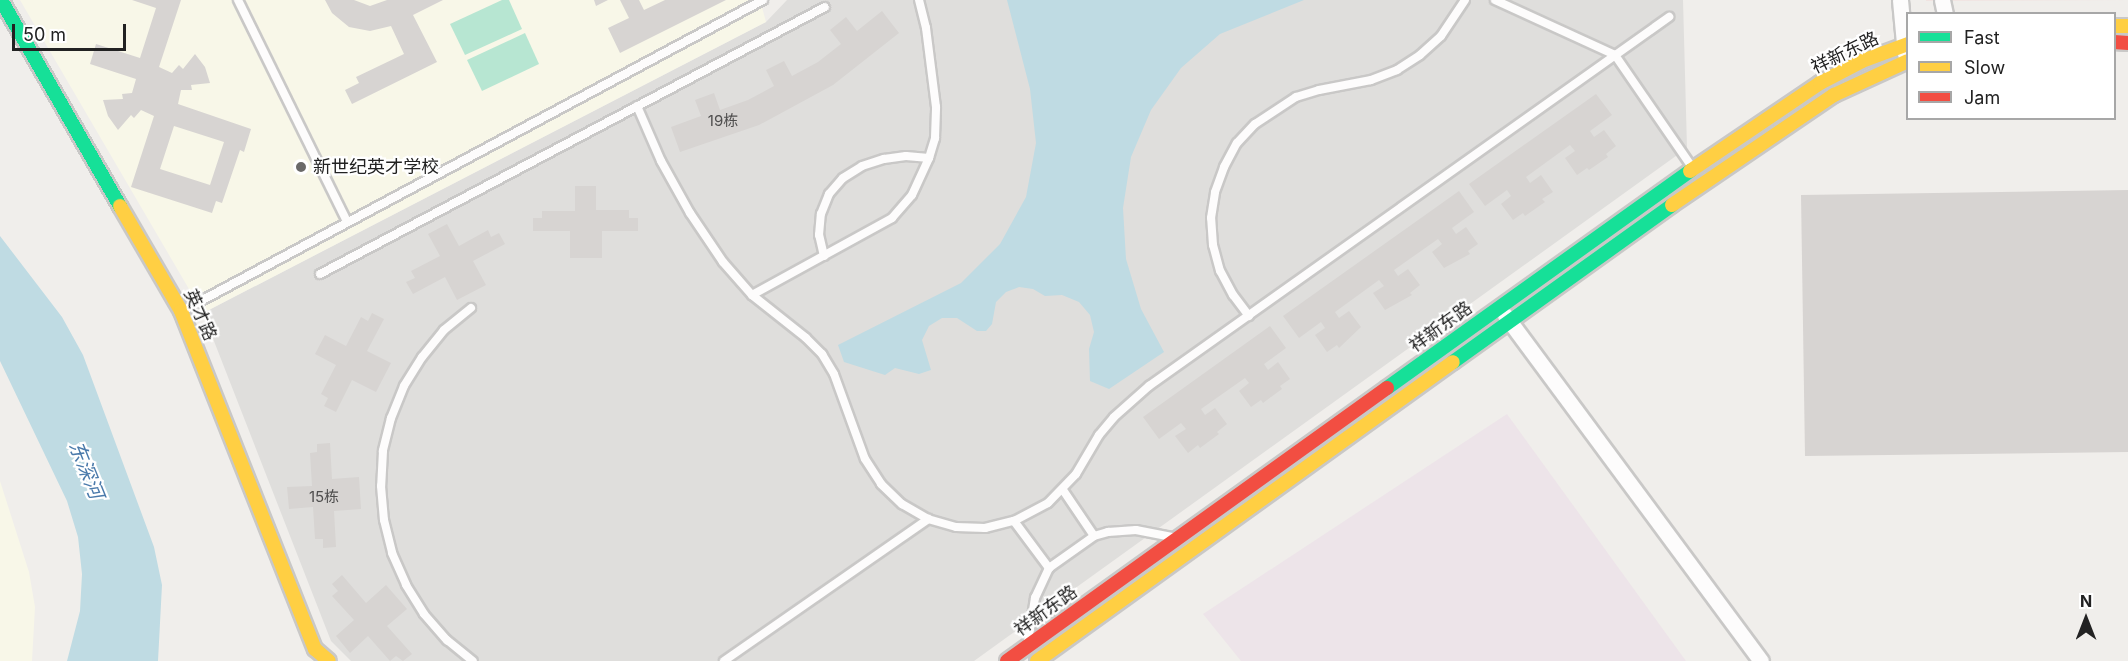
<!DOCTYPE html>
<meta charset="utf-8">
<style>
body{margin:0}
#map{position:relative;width:2128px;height:661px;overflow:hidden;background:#f0eeeb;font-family:Inter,"Noto Sans SC",sans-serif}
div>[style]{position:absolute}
.residential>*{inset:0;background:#dfdedc}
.commercial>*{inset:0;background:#f1e3e1}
.industrial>*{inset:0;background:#ede4e9}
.education>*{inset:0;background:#f8f7e8}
.pitch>*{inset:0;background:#b7e6d2}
.water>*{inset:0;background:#bfdbe3}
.building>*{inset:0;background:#d7d4d2}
.roads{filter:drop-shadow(2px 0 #c9c8c7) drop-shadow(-2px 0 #c9c8c7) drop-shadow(0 2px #c9c8c7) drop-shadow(0 -2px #c9c8c7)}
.lane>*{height:8px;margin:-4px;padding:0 4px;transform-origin:4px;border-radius:4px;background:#fdfcfc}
.street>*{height:15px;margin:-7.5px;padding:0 7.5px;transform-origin:7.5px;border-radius:7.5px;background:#fdfcfc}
.fast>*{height:14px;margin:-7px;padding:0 7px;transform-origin:7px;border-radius:7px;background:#16e098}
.slow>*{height:14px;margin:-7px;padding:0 7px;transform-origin:7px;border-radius:7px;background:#ffcf43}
.jam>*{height:14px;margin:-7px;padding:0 7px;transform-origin:7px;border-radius:7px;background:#f24e42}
.dots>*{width:16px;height:16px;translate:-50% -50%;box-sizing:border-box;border:3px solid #fff;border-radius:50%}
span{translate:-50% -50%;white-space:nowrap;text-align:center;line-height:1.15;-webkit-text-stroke:4.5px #fff;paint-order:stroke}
.number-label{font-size:15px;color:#4f4e4e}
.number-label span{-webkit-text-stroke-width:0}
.street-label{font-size:18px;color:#222}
.poi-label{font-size:18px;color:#222}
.left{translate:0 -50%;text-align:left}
.water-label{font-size:20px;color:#4a7aab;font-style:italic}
.legend{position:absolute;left:1906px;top:12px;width:210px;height:108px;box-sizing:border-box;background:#fff;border:2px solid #a7a7a7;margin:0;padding:8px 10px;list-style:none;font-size:18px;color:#222}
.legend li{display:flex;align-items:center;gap:12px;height:30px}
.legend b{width:30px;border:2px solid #a7a7a7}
.north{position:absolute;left:2056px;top:589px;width:60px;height:60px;-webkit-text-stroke:4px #fff;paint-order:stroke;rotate:0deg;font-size:16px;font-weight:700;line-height:24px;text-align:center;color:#222}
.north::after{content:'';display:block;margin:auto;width:21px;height:27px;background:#222;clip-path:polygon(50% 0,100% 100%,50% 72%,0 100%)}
.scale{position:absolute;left:12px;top:24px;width:114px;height:27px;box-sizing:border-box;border:3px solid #222;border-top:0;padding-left:8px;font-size:18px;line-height:21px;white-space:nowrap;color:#222;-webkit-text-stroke:4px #fff;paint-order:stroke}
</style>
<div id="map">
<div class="residential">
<i style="clip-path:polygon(787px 0,1683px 0,1687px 148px,974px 661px,351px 661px,331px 641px,203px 313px,766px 22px)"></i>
</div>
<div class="commercial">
<i style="clip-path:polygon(1926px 0,2128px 0,1926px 1px)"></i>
</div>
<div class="industrial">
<i style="clip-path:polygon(1507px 414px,1686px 661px,1241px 661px,1203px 614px)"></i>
</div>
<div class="education">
<i style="clip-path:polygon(20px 0,760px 0,766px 22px,203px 313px)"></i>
<i style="clip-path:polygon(0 481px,29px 572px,35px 607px,32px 661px,0 661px)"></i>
</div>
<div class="pitch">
<i style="clip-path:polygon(502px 0,509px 0,522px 29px,465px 55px,450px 24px)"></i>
<i style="clip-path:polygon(525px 33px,539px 64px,482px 91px,467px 60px)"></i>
</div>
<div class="water">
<i style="clip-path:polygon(1007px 0,1304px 0,1220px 34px,1181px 68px,1151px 110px,1131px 157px,1123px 208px,1126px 259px,1141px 309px,1164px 352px,1109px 389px,1090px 381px,1089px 349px,1094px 332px,1090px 315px,1079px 302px,1062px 295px,1045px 296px,1033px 289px,1019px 287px,1006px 292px,996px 302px,992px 324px,986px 331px,977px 331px,957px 318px,942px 318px,929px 326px,922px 340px,931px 370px,919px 374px,895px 368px,885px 375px,844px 362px,838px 345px,961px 283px,1000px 244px,1026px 197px,1036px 143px,1030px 89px)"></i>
<i style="clip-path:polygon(0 236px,62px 317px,83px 355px,154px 547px,162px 585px,158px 661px,67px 661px,80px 611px,82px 574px,78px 537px,67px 501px,0 361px)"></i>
</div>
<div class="building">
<i style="clip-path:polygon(evenodd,132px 0,181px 0,159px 67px,172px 73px,179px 65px,183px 69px,195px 54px,205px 67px,210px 83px,191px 85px,192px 90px,181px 90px,178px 104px,251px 129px,244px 152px,240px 150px,222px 203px,216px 201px,212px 213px,131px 187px,154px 116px,141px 110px,134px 118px,131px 115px,118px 130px,108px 116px,103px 100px,123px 99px,122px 94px,132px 93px,136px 79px,90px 64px,96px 44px,140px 58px,156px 8px,132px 0,174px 126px,224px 142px,210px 185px,160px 169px,174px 126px)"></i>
<i style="clip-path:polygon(325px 0,354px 0,370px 6px,387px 0,443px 0,413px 15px,437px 62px,352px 104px,345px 90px,359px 83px,356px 77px,404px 54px,391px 26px,370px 31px,349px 27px,332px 13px)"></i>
<i style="clip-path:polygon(594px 0,608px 0,596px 6px)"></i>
<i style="clip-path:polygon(620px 0,639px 0,644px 10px,665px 0,726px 0,620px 53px,608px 28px,629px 18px)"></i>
<i style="clip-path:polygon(882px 11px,899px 33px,833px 85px,759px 125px,680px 152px,671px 127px,701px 116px,695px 100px,714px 93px,720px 110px,748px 100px,774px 86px,766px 70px,784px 61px,792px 76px,818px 62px,841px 44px,830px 30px,846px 17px,857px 31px)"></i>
<i style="clip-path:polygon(1596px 94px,1612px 115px,1590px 131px,1594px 137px,1604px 130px,1616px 146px,1606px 154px,1608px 157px,1589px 170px,1587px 168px,1577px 175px,1565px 158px,1575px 151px,1570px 145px,1526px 177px,1530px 183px,1541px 175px,1553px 192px,1542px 199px,1545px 202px,1525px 216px,1523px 213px,1513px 220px,1501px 204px,1511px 196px,1507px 190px,1485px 206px,1469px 184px)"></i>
<i style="clip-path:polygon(575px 186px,596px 186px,596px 210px,629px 210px,629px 218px,638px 218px,638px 231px,602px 231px,602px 258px,570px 258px,570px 231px,533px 231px,533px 218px,542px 218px,542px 211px,575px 211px)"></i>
<i style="clip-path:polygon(2128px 190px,2128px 452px,1805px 456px,1801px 195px)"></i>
<i style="clip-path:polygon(1459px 191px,1474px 212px,1452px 228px,1456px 234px,1466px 227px,1478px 244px,1468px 251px,1470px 254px,1444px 268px,1432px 252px,1442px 244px,1438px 239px,1394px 270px,1398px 276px,1408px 269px,1420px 285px,1410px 293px,1412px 295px,1385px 310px,1373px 293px,1384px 286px,1379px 280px,1335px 312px,1339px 318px,1349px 311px,1361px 327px,1339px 348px,1337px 345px,1327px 352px,1315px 335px,1325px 328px,1321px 322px,1299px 338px,1283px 316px)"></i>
<i style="clip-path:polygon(447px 224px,459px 246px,488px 230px,491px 237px,499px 233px,505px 244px,473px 261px,486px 285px,457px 300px,445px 277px,413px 294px,406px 282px,415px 278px,411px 271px,440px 256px,428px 234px)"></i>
<i style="clip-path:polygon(372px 313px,384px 319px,367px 351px,391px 363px,376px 392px,352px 380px,336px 412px,324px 406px,328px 398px,321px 394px,336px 365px,315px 354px,325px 335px,346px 346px,361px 317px,368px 321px)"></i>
<i style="clip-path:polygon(1270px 326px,1286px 348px,1264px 364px,1268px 370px,1278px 362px,1290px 379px,1280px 386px,1282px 389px,1263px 403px,1261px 400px,1251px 407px,1239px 391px,1249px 383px,1245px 378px,1201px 409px,1205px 415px,1215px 408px,1227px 424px,1217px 432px,1219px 434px,1200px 448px,1198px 445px,1188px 453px,1175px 436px,1186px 429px,1181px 423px,1159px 439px,1143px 417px)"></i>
<i style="clip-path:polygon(330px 443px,332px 479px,359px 477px,361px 509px,334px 511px,336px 547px,323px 548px,323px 539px,315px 539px,313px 507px,289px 509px,287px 487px,312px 486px,310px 453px,317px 452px,317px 444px)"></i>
<i style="clip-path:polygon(342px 575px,366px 603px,386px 585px,407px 609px,387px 626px,412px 654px,403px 661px,396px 656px,390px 661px,368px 636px,350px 653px,336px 636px,354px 620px,332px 596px,338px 591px,332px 584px)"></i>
</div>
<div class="roads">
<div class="lane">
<i style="left:238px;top:0;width:247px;rotate:63.8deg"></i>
<i style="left:1495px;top:0;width:132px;rotate:24.6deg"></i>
<i style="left:1615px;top:55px;width:136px;rotate:55.5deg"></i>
<i style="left:637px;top:106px;width:60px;rotate:66.4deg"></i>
<i style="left:661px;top:161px;width:60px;rotate:60.9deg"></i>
<i style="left:690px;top:213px;width:59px;rotate:56deg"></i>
<i style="left:723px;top:262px;width:44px;rotate:48.7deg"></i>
<i style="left:752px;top:295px;width:69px;rotate:38.5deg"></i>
<i style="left:806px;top:338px;width:23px;rotate:45deg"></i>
<i style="left:822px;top:354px;width:23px;rotate:59deg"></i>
<i style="left:834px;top:374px;width:90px;rotate:70deg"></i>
<i style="left:865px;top:459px;width:30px;rotate:57deg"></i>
<i style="left:881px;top:484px;width:29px;rotate:44deg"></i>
<i style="left:902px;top:504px;width:30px;rotate:30deg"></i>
<i style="left:928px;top:519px;width:29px;rotate:16deg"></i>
<i style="left:956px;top:527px;width:29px;rotate:2deg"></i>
<i style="left:985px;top:528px;width:30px;rotate:-14deg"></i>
<i style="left:1014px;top:521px;width:38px;rotate:-28deg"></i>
<i style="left:1048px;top:503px;width:40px;rotate:-46deg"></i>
<i style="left:1076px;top:474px;width:45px;rotate:-59.5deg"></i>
<i style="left:1099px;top:435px;width:23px;rotate:-50deg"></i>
<i style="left:1114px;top:417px;width:47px;rotate:-41.5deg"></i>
<i style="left:1149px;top:386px;width:638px;rotate:-35.36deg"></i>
<i style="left:824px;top:256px;width:22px;rotate:-103deg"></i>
<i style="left:819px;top:235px;width:21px;rotate:-85deg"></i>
<i style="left:821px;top:214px;width:22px;rotate:-68deg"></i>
<i style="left:829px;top:194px;width:21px;rotate:-49deg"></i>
<i style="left:843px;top:178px;width:22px;rotate:-32deg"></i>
<i style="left:862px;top:166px;width:23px;rotate:-18deg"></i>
<i style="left:884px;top:159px;width:22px;rotate:-8deg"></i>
<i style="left:906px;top:156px;width:23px;rotate:5deg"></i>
<i style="left:320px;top:274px;width:571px;rotate:-27.87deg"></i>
<i style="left:752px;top:295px;width:160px;rotate:-28.8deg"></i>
<i style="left:892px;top:218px;width:30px;rotate:-49deg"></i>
<i style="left:912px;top:195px;width:41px;rotate:-65.3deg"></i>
<i style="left:929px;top:158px;width:21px;rotate:-73deg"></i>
<i style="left:935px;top:138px;width:31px;rotate:-88deg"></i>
<i style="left:936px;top:107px;width:80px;rotate:-97.2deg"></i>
<i style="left:926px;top:28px;width:29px;rotate:-104deg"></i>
<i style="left:471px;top:308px;width:35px;rotate:141deg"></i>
<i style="left:444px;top:330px;width:35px;rotate:129deg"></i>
<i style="left:422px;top:357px;width:34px;rotate:122deg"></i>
<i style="left:404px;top:386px;width:35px;rotate:112deg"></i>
<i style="left:391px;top:418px;width:34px;rotate:104deg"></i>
<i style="left:383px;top:451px;width:35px;rotate:93deg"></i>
<i style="left:381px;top:486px;width:34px;rotate:85deg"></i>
<i style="left:384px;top:520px;width:34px;rotate:76deg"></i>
<i style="left:392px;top:553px;width:35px;rotate:66deg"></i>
<i style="left:406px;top:585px;width:34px;rotate:58deg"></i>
<i style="left:424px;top:614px;width:35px;rotate:49deg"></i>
<i style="left:447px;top:640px;width:33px;rotate:39deg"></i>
<i style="left:182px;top:311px;width:659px;rotate:-28.16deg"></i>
<i style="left:1249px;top:316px;width:26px;rotate:-127deg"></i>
<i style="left:1233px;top:295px;width:27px;rotate:-118deg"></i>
<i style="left:1220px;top:271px;width:27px;rotate:-105deg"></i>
<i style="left:1213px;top:245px;width:27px;rotate:-94deg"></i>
<i style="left:1211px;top:218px;width:26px;rotate:-81deg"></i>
<i style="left:1215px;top:192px;width:27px;rotate:-70deg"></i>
<i style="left:1224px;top:167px;width:27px;rotate:-62deg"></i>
<i style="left:1237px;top:143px;width:26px;rotate:-47deg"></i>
<i style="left:1255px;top:124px;width:49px;rotate:-33.4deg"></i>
<i style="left:1296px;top:97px;width:24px;rotate:-17deg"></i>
<i style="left:1319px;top:90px;width:53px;rotate:-10.9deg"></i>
<i style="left:1371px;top:80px;width:28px;rotate:-21deg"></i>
<i style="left:1397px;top:70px;width:27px;rotate:-33deg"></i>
<i style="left:1420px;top:55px;width:28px;rotate:-42deg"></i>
<i style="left:1441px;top:36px;width:43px;rotate:-56.3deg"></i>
<i style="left:1063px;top:490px;width:55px;rotate:56deg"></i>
<i style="left:1014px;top:521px;width:59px;rotate:53.3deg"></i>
<i style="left:1028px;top:641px;width:44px;rotate:-80.8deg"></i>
<i style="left:1035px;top:598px;width:33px;rotate:-65deg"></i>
<i style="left:1049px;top:568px;width:55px;rotate:-35.4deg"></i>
<i style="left:1094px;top:536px;width:15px;rotate:-16deg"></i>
<i style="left:1108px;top:532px;width:28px;rotate:-4deg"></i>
<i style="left:1136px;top:530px;width:38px;rotate:11deg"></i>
<i style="left:724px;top:661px;width:249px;rotate:-34.8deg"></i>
</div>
<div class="street">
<i style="left:1900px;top:0;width:54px;rotate:84.7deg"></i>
<i style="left:1942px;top:0;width:14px;rotate:78deg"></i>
<i style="left:1505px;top:315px;width:430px;rotate:53.5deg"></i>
</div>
<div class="fast">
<i style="left:1px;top:0;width:238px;rotate:60deg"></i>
<i style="left:1453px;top:362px;width:269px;rotate:-35.6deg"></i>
<i style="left:1387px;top:388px;width:373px;rotate:-35.6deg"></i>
</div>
<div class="slow">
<i style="left:2114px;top:26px;width:14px"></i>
<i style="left:1690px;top:171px;width:157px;rotate:-34.1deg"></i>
<i style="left:1820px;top:83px;width:47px;rotate:-27.6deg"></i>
<i style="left:1862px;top:61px;width:49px;rotate:-20.3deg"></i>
<i style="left:1672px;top:205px;width:196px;rotate:-34.2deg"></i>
<i style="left:1834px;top:95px;width:81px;rotate:-24.7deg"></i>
<i style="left:120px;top:206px;width:121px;rotate:59.8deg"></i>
<i style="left:181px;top:311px;width:364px;rotate:68.4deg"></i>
<i style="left:315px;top:649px;width:18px;rotate:41deg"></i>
<i style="left:1037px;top:661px;width:512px;rotate:-35.71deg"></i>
</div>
<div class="jam">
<i style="left:2114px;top:42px;width:14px;rotate:4deg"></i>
<i style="left:1007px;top:661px;width:468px;rotate:-35.7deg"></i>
</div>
</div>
<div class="dots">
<i style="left:301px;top:167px;background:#6a6968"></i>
</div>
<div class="number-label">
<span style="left:723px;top:121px">19栋</span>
<span style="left:324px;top:497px">15栋</span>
</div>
<div class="street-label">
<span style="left:1845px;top:53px;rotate:-26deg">祥新东路</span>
<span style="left:200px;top:315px;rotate:66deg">英才路</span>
<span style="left:1441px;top:327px;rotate:-36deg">祥新东路</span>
<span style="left:1046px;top:611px;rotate:-36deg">祥新东路</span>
</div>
<div class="poi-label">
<span class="left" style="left:313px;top:167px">新世纪英才学校</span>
</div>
<div class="water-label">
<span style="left:86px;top:470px;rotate:68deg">东深河</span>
</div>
<ul class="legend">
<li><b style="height:8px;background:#16e098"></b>Fast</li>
<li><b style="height:8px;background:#ffcf43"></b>Slow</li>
<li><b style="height:8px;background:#f24e42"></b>Jam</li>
</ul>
<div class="north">N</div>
<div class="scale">50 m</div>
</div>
